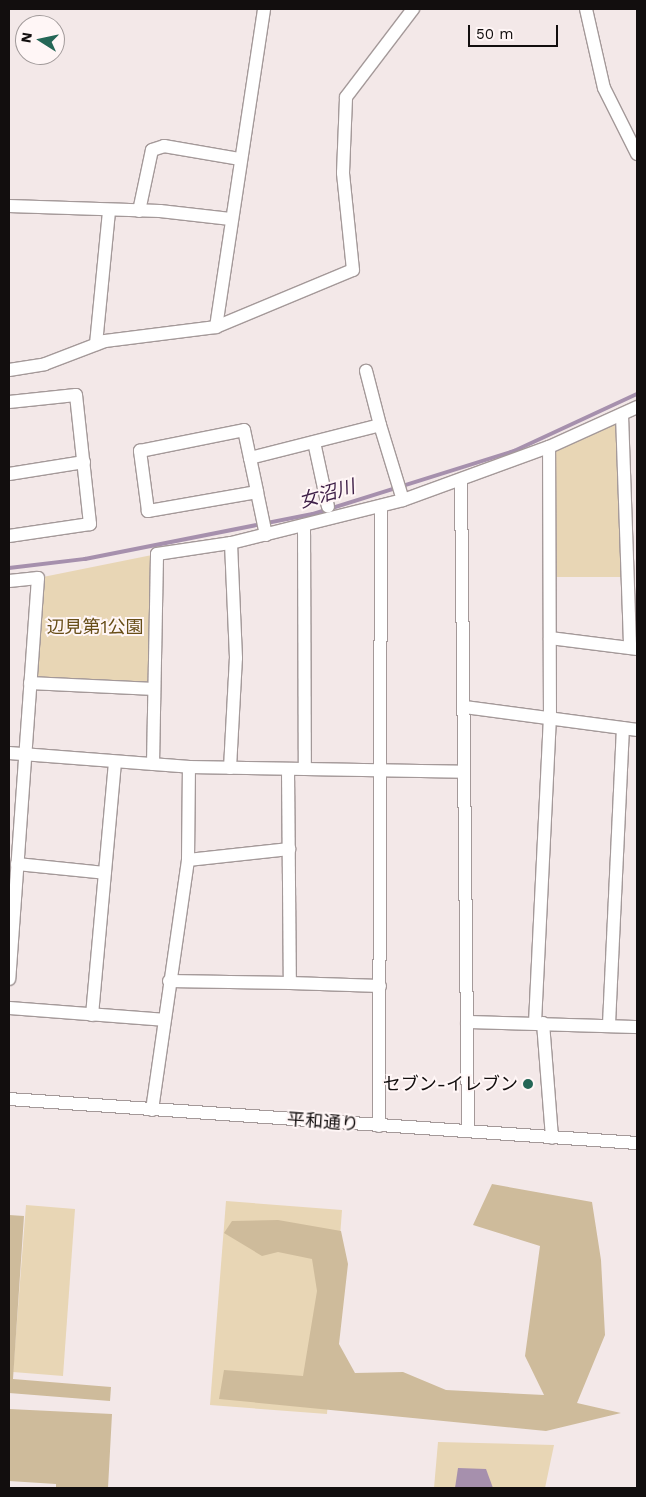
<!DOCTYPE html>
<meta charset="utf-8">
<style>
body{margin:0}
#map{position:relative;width:646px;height:1497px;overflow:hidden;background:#f3e8e8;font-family:"Work Sans","Noto Sans JP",sans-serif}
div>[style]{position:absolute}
.green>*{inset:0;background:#e8d6b5}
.forest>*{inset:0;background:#cebb9b}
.water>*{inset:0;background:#a690ad}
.stream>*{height:4px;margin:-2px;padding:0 2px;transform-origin:2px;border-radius:2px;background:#a690ad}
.roads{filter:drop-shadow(1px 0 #a49999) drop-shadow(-1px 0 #a49999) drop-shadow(0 1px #a49999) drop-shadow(0 -1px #a49999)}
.minor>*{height:12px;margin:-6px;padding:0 6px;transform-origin:6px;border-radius:6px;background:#fff}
.dots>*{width:14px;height:14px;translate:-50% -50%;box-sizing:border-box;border:2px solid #fff6f6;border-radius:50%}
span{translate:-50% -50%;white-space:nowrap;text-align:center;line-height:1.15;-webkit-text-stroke:4px #fff6f6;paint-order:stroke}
.park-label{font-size:18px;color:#674d16}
.poi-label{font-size:18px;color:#120e0e}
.right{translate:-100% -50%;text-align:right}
.street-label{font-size:18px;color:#120e0e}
.water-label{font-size:19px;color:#3f2048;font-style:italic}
.frame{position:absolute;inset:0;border:10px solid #120e0e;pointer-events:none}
.north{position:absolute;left:15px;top:15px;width:50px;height:50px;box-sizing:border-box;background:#fff6f6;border:1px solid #a09999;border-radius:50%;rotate:280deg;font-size:14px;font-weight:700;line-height:20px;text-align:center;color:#120e0e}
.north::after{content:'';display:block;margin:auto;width:18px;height:22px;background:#246656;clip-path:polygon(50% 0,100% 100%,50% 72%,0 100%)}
.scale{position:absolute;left:468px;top:25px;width:90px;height:22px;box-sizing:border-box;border:2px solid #120e0e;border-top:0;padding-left:6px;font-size:15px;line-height:18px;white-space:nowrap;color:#120e0e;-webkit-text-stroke:4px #fff6f6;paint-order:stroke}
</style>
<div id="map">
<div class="green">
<i style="clip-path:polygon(622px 415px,628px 577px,549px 577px,549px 447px)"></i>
<i style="clip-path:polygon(157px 554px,154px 689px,30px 683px,38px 578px)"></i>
<i style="clip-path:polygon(226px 1201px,342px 1210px,327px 1414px,210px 1405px)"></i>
<i style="clip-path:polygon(26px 1205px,75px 1209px,63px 1376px,13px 1372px)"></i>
<i style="clip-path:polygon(438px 1442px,554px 1445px,545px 1488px,434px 1488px)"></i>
</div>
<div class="forest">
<i style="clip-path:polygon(492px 1184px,592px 1202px,601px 1260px,605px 1335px,577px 1403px,621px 1413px,546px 1431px,219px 1399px,224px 1370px,303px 1376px,317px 1291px,312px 1259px,278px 1252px,262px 1256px,224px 1233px,232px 1221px,278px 1220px,341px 1231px,348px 1264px,339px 1344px,355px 1373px,403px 1372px,446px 1390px,544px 1395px,525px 1356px,540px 1246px,473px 1225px)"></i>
<i style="clip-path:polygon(9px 1215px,24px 1216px,13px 1379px,111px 1387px,110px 1401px,9px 1393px)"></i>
<i style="clip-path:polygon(9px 1409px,112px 1414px,108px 1488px,56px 1488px,56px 1484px,9px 1481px)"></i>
</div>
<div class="water">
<i style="clip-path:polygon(458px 1468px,486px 1469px,493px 1488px,455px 1488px)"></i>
</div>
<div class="stream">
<i style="left:9px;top:568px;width:77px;rotate:-6.8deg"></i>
<i style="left:85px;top:559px;width:232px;rotate:-11.2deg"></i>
<i style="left:313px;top:514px;width:211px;rotate:-17.4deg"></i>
<i style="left:514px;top:451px;width:136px;rotate:-24.9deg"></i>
</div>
<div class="roads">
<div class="minor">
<i style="left:586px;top:9px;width:81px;rotate:77.2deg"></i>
<i style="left:604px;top:88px;width:74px;rotate:63.4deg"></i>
<i style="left:9px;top:206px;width:151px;rotate:1.9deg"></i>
<i style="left:160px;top:211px;width:71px;rotate:6.4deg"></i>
<i style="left:139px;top:211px;width:62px;rotate:-78deg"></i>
<i style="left:152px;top:150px;width:13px;rotate:-18deg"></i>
<i style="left:164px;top:146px;width:76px;rotate:9.8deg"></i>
<i style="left:216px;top:327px;width:322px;rotate:-81.4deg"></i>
<i style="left:96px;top:344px;width:134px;rotate:-84.4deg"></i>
<i style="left:9px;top:370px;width:36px;rotate:-9deg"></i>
<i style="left:45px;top:364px;width:64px;rotate:-21deg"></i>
<i style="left:105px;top:341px;width:112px;rotate:-7.2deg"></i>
<i style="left:216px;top:327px;width:148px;rotate:-22.6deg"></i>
<i style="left:353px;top:270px;width:98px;rotate:-95.9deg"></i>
<i style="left:343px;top:173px;width:76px;rotate:-87.7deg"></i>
<i style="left:346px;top:97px;width:111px;rotate:-52.7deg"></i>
<i style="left:9px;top:402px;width:67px;rotate:-6deg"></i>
<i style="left:76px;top:395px;width:130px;rotate:83.8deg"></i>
<i style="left:90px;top:524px;width:82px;rotate:171.6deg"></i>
<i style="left:622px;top:415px;width:233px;rotate:88deg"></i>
<i style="left:380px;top:425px;width:78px;rotate:73deg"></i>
<i style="left:314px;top:442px;width:66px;rotate:77.8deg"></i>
<i style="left:250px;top:458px;width:134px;rotate:-14.2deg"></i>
<i style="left:380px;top:425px;width:56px;rotate:-104.5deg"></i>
<i style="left:9px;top:474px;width:76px;rotate:-9.1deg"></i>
<i style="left:461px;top:482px;width:649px;rotate:89.38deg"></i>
<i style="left:257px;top:492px;width:111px;rotate:170.1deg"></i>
<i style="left:148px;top:511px;width:61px;rotate:-97.6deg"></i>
<i style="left:140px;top:451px;width:106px;rotate:-11.4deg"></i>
<i style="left:244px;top:430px;width:29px;rotate:78deg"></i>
<i style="left:250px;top:458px;width:35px;rotate:78deg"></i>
<i style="left:257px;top:492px;width:44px;rotate:78.2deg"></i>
<i style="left:304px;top:525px;width:244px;rotate:89.8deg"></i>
<i style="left:9px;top:581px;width:29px;rotate:-6deg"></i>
<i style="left:38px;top:578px;width:402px;rotate:94.1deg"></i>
<i style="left:550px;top:638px;width:88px;rotate:7.2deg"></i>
<i style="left:30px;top:683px;width:124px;rotate:2.8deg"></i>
<i style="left:465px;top:707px;width:174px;rotate:7.6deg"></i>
<i style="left:9px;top:753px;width:181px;rotate:4.4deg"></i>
<i style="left:189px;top:767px;width:275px;rotate:1deg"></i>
<i style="left:153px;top:764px;width:210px;rotate:-88.9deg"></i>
<i style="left:157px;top:554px;width:75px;rotate:-8.5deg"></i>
<i style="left:231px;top:543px;width:177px;rotate:-14deg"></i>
<i style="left:403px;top:500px;width:155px;rotate:-20deg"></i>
<i style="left:549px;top:447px;width:97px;rotate:-24.4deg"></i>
<i style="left:230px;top:768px;width:110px;rotate:-86.9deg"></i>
<i style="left:236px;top:658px;width:115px;rotate:-92.5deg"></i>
<i style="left:288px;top:769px;width:214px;rotate:89.5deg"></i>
<i style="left:290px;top:983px;width:90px;rotate:1.9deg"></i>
<i style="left:188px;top:860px;width:102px;rotate:-6.2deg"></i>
<i style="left:17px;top:864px;width:88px;rotate:5.8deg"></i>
<i style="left:169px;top:981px;width:121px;rotate:0.9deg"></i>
<i style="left:9px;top:1008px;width:155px;rotate:4.4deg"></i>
<i style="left:92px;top:1015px;width:254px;rotate:-84.8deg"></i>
<i style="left:467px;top:1022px;width:170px;rotate:1.7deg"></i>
<i style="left:535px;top:1023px;width:305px;rotate:-87.2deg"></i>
<i style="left:550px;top:718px;width:271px;rotate:-90.2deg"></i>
<i style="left:543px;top:1023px;width:115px;rotate:85.5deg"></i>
<i style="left:609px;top:1024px;width:296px;rotate:-87.3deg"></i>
<i style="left:9px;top:1099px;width:630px;rotate:4.01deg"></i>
<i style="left:152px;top:1110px;width:253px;rotate:-81.8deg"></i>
<i style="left:188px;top:860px;width:93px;rotate:-89.4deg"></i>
<i style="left:379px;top:1126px;width:620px;rotate:-89.82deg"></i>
</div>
</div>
<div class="dots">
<i style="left:528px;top:1084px;background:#246656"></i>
</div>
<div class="park-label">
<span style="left:95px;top:627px">辺見第1公園</span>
</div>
<div class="poi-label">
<span class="right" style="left:518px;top:1084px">セブン-イレブン</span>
</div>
<div class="street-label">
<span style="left:323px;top:1122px;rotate:4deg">平和通り</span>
</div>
<div class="water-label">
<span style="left:327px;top:494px;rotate:-16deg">女沼川</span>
</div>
<div class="frame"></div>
<div class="north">N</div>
<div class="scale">50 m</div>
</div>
